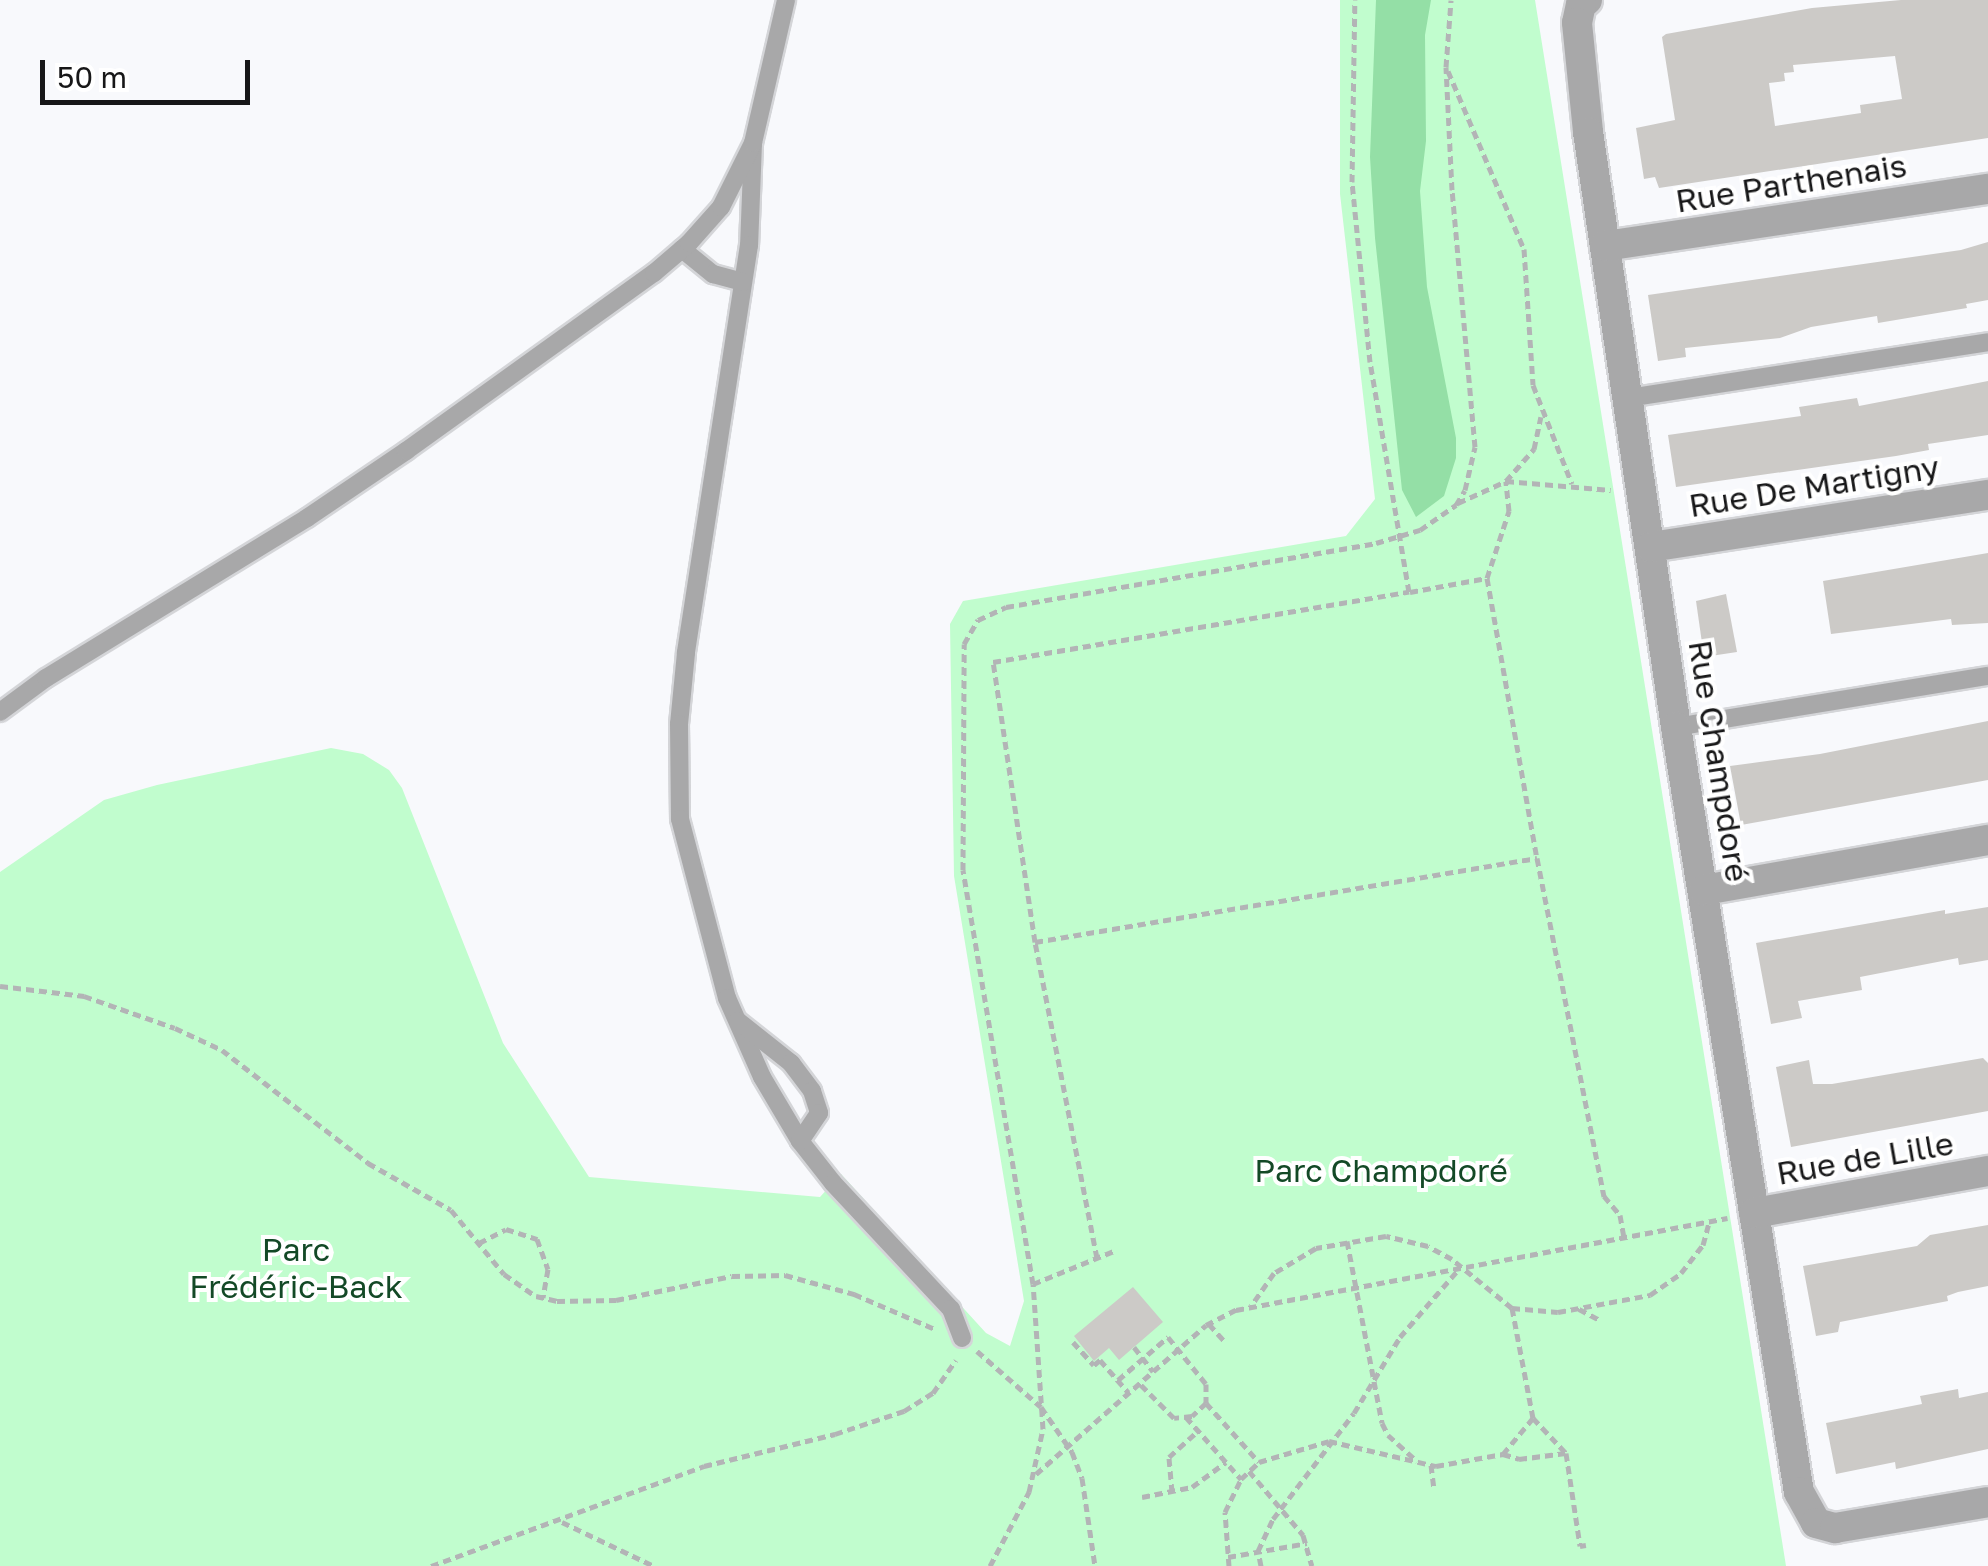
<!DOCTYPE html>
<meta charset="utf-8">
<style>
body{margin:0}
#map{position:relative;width:1988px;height:1566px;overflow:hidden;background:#f8f9fc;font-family:"Golos Text",sans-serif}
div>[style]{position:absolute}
.green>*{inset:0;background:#c1fdce}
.forest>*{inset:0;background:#94dfa6}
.building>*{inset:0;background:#cccac7}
.path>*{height:5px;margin-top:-2.5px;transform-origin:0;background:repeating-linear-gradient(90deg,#b3b4b6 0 8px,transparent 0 13px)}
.roads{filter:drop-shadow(2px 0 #d4d5d8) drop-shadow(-2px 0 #d4d5d8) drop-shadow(0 2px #d4d5d8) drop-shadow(0 -2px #d4d5d8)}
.service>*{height:18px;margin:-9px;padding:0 9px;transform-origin:9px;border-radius:9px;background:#a8a8a9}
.minor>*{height:30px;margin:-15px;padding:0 15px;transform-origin:15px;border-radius:15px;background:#a8a8a9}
span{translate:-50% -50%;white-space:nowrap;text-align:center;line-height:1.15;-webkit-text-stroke:8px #fff;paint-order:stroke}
.street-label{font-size:32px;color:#171718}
.park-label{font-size:32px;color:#134926}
.scale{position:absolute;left:40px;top:60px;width:210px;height:45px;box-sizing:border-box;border:5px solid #171718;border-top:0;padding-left:12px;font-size:30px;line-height:35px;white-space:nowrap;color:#171718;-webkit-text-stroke:8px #fff;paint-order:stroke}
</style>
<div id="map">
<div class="green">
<i style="clip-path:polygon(1340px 0,1535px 0,1786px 1566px,0 1566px,0 872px,104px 800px,157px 785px,331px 748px,363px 754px,389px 770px,402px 788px,503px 1043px,589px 1177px,820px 1197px,841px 1174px,986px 1333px,1010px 1346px,1024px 1301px,954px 876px,950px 624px,963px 601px,1346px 536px,1375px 499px,1340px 194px)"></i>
</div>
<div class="forest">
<i style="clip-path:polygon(1376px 0,1431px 0,1425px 35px,1426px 141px,1420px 191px,1427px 287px,1456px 438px,1456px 458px,1444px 496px,1416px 517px,1402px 490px,1375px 238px,1370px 157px)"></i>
</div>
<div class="building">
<i style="clip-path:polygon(evenodd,1901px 0,1988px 0,1988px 138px,1659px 188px,1655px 177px,1644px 179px,1636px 128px,1675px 120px,1662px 37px,1666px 34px,1812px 8px,1901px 0,1895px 56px,1902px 99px,1860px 105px,1861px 113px,1775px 126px,1769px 83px,1785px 81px,1784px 73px,1794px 72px,1793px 65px,1895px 56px)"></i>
<i style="clip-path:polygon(1988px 242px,1988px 300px,1966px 304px,1967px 308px,1878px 323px,1877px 316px,1811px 327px,1780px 338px,1685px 348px,1686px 357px,1658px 361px,1648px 295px,1961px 250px)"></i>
<i style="clip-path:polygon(1988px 381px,1988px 435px,1928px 444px,1929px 450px,1896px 456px,1676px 487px,1668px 435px,1801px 416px,1799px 407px,1857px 398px,1859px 406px)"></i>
<i style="clip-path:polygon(1988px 553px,1988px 623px,1952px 625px,1951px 619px,1831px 634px,1823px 581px)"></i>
<i style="clip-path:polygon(1726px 594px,1737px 652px,1704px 657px,1696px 601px)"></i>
<i style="clip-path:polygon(1988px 721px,1988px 780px,1741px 825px,1730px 766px,1820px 754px)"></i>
<i style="clip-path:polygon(1988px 907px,1988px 960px,1959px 965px,1958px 958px,1860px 977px,1862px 990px,1798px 1001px,1802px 1018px,1771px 1024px,1756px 943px,1945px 910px,1945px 914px)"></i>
<i style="clip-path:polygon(1983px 1058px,1988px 1063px,1988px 1111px,1791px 1147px,1776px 1067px,1809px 1060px,1813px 1084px,1832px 1084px)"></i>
<i style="clip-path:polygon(1988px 1225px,1988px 1286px,1958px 1292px,1947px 1296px,1948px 1301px,1840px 1322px,1838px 1332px,1816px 1336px,1803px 1266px,1917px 1246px,1930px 1235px)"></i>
<i style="clip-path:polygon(1133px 1287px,1163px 1322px,1119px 1360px,1109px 1348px,1094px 1361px,1074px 1336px)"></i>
<i style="clip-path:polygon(1958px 1389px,1959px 1398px,1988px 1392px,1988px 1449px,1896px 1469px,1895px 1462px,1836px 1474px,1826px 1423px,1922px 1404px,1920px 1396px)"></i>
</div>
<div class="path">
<i style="left:1448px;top:71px;width:194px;rotate:66.9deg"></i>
<i style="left:1524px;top:249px;width:136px;rotate:86.2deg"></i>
<i style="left:1533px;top:385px;width:106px;rotate:68.5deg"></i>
<i style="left:1458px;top:503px;width:53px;rotate:-24.6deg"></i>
<i style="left:1506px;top:481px;width:105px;rotate:4.9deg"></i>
<i style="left:1487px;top:578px;width:71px;rotate:-71.8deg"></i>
<i style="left:1509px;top:511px;width:30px;rotate:-96deg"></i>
<i style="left:1506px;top:481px;width:43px;rotate:-48.8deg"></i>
<i style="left:1534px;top:449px;width:33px;rotate:-78deg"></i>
<i style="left:1410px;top:592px;width:78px;rotate:-10.3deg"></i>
<i style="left:1487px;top:578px;width:284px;rotate:79.9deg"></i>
<i style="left:1035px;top:942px;width:283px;rotate:-98.5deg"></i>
<i style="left:993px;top:662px;width:422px;rotate:-9.6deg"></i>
<i style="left:1409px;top:592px;width:233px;rotate:-99.6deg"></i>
<i style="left:1370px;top:362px;width:181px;rotate:-95.7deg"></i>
<i style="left:1352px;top:182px;width:182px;rotate:-89.1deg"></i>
<i style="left:0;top:986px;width:85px;rotate:6.8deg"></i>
<i style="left:84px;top:996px;width:96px;rotate:19.4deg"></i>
<i style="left:175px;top:1028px;width:52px;rotate:25.1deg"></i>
<i style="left:222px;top:1050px;width:185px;rotate:37.7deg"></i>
<i style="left:368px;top:1163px;width:95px;rotate:29.5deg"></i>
<i style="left:451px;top:1210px;width:83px;rotate:50.4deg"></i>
<i style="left:504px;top:1274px;width:39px;rotate:35deg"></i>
<i style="left:536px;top:1296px;width:22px;rotate:13deg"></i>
<i style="left:557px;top:1301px;width:59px;rotate:-1deg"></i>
<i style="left:616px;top:1300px;width:118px;rotate:-11.7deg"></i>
<i style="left:732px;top:1276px;width:53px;rotate:-1.1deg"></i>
<i style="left:785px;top:1275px;width:72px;rotate:15.4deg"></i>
<i style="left:854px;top:1294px;width:90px;rotate:23.4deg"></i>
<i style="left:1347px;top:1241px;width:185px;rotate:79.1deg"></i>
<i style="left:1382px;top:1423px;width:13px;rotate:63deg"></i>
<i style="left:1388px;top:1435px;width:39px;rotate:42deg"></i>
<i style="left:479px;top:1243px;width:30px;rotate:-27deg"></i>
<i style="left:506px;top:1229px;width:33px;rotate:18deg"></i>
<i style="left:537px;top:1239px;width:32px;rotate:70deg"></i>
<i style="left:548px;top:1269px;width:29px;rotate:100deg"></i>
<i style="left:1097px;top:1258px;width:322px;rotate:-101.1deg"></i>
<i style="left:1035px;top:942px;width:509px;rotate:-9.5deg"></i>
<i style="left:1537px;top:858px;width:345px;rotate:78.8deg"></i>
<i style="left:1604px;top:1196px;width:25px;rotate:50deg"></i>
<i style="left:1620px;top:1215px;width:22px;rotate:80deg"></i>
<i style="left:1033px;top:1284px;width:87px;rotate:-22.2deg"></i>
<i style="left:1512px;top:1308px;width:46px;rotate:5deg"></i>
<i style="left:1558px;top:1312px;width:94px;rotate:-10.5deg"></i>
<i style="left:1650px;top:1295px;width:38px;rotate:-35deg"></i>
<i style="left:1681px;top:1273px;width:36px;rotate:-52deg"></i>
<i style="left:1703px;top:1245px;width:23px;rotate:-75deg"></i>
<i style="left:1579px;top:1309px;width:24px;rotate:28deg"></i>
<i style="left:1209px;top:1324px;width:25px;rotate:48deg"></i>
<i style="left:1073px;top:1342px;width:31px;rotate:48deg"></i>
<i style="left:1094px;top:1365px;width:8px;rotate:-40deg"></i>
<i style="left:1100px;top:1360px;width:43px;rotate:48.8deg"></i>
<i style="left:1134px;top:1347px;width:31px;rotate:52deg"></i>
<i style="left:977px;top:1351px;width:85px;rotate:41.2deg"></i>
<i style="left:1041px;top:1407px;width:55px;rotate:55.4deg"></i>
<i style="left:1072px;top:1452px;width:28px;rotate:69deg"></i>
<i style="left:1082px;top:1478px;width:89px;rotate:81.6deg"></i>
<i style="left:1118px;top:1380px;width:66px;rotate:-40.7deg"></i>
<i style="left:1168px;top:1337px;width:60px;rotate:51deg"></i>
<i style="left:1206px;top:1384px;width:19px;rotate:90deg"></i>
<i style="left:1206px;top:1403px;width:19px;rotate:137deg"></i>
<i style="left:1192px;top:1416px;width:18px;rotate:174deg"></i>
<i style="left:1174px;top:1418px;width:49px;rotate:-135deg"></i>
<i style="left:1206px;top:1403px;width:79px;rotate:48.1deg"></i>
<i style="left:1186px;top:1417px;width:83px;rotate:48.4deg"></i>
<i style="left:1533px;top:1418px;width:48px;rotate:46.7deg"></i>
<i style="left:1566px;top:1453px;width:94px;rotate:81.4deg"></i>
<i style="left:1580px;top:1546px;width:6px;rotate:-9deg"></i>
<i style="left:1503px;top:1454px;width:17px;rotate:17deg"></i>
<i style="left:1519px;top:1459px;width:47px;rotate:-7.3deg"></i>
<i style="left:1431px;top:1465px;width:24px;rotate:83deg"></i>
<i style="left:1249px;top:1471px;width:84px;rotate:49.8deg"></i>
<i style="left:1303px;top:1535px;width:32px;rotate:74deg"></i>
<i style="left:1036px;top:1474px;width:226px;rotate:-41.2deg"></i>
<i style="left:1206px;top:1325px;width:34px;rotate:-27deg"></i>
<i style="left:1236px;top:1310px;width:500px;rotate:-10.6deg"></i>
<i style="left:1172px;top:1492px;width:35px;rotate:-95deg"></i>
<i style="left:1169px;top:1457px;width:39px;rotate:-42deg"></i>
<i style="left:1142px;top:1497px;width:51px;rotate:-11.3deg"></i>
<i style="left:1192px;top:1487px;width:42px;rotate:-36.3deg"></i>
<i style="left:562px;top:1522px;width:102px;rotate:25.6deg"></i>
<i style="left:1228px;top:1557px;width:80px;rotate:-10deg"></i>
<i style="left:431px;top:1566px;width:291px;rotate:-20.1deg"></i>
<i style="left:704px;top:1466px;width:135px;rotate:-13.7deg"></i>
<i style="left:835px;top:1434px;width:73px;rotate:-18.4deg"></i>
<i style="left:904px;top:1411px;width:34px;rotate:-32deg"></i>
<i style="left:933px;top:1393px;width:40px;rotate:-55.1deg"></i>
<i style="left:990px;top:1566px;width:84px;rotate:-62.2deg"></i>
<i style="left:1029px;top:1492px;width:65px;rotate:-77.5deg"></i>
<i style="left:1043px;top:1429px;width:145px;rotate:-93.9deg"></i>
<i style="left:1033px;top:1284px;width:420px;rotate:-99.6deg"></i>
<i style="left:963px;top:870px;width:226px;rotate:-89.7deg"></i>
<i style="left:964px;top:644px;width:28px;rotate:-60deg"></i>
<i style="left:978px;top:620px;width:31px;rotate:-25deg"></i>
<i style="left:1006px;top:607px;width:375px;rotate:-9.8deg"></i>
<i style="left:1376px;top:543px;width:46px;rotate:-16.5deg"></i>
<i style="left:1420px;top:530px;width:44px;rotate:-34.8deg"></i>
<i style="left:1456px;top:505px;width:17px;rotate:-59deg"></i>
<i style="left:1465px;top:490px;width:44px;rotate:-76.9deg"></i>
<i style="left:1475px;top:447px;width:258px;rotate:-95.1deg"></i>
<i style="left:1452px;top:190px;width:123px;rotate:-92.8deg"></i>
<i style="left:1446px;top:67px;width:67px;rotate:-85.7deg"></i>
<i style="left:1229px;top:1566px;width:54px;rotate:-94.2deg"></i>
<i style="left:1225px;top:1512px;width:37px;rotate:-64deg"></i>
<i style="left:1241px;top:1479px;width:25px;rotate:-43deg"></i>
<i style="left:1259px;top:1462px;width:73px;rotate:-16.7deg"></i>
<i style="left:1329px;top:1441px;width:110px;rotate:13.2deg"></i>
<i style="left:1436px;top:1466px;width:68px;rotate:-10.2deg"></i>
<i style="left:1503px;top:1454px;width:47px;rotate:-50.2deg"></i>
<i style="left:1533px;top:1418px;width:112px;rotate:-100.8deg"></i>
<i style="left:1512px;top:1308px;width:77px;rotate:-140.8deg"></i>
<i style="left:1452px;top:1259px;width:27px;rotate:-152deg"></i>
<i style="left:1428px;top:1246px;width:43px;rotate:-166.6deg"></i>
<i style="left:1386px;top:1236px;width:71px;rotate:170.3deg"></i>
<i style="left:1316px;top:1248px;width:49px;rotate:149.2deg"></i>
<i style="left:1274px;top:1273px;width:40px;rotate:124.9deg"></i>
<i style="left:1261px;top:1566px;width:15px;rotate:-101deg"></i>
<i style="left:1258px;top:1551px;width:35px;rotate:-65deg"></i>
<i style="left:1273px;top:1519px;width:133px;rotate:-52.6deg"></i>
<i style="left:1354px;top:1413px;width:89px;rotate:-58.8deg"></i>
<i style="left:1400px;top:1337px;width:89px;rotate:-49.1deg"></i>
</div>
<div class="roads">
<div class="service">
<i style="left:753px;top:143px;width:102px;rotate:92.2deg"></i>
<i style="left:749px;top:245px;width:413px;rotate:98.8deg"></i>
<i style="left:686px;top:653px;width:71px;rotate:95.6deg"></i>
<i style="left:679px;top:724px;width:95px;rotate:89.4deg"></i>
<i style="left:680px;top:819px;width:185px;rotate:75.3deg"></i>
<i style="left:727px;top:998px;width:86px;rotate:66.1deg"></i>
<i style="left:762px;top:1077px;width:74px;rotate:59.3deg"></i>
<i style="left:800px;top:1141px;width:53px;rotate:51.8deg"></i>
<i style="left:833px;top:1183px;width:173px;rotate:46.9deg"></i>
<i style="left:951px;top:1309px;width:31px;rotate:69deg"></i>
<i style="left:682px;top:249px;width:40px;rotate:39deg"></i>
<i style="left:713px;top:274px;width:31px;rotate:15deg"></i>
<i style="left:1628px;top:398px;width:364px;rotate:-8.8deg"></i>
<i style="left:0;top:712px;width:57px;rotate:-36.5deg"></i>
<i style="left:46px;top:678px;width:306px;rotate:-31.5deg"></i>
<i style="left:307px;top:518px;width:120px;rotate:-34.1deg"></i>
<i style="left:406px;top:451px;width:305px;rotate:-35.7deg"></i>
<i style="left:654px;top:273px;width:46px;rotate:-40.6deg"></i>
<i style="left:689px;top:243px;width:48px;rotate:-48.4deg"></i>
<i style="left:721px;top:207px;width:72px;rotate:-63.4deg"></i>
<i style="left:753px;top:143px;width:147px;rotate:-77deg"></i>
<i style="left:1676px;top:727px;width:316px;rotate:-9.3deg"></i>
<i style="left:738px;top:1021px;width:68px;rotate:38.4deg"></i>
<i style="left:791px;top:1063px;width:35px;rotate:53deg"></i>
<i style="left:812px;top:1091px;width:23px;rotate:72deg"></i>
<i style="left:819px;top:1113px;width:34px;rotate:124deg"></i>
</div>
<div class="minor">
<i style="left:1587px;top:0;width:7px;rotate:146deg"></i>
<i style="left:1581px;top:4px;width:19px;rotate:102deg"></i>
<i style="left:1577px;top:23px;width:110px;rotate:84.2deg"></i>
<i style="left:1588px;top:132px;width:601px;rotate:81.59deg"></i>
<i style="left:1676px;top:727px;width:775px;rotate:80.87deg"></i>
<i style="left:1799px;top:1492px;width:35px;rotate:61deg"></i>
<i style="left:1816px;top:1523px;width:20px;rotate:15deg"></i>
<i style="left:1835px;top:1528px;width:155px;rotate:-9.6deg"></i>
<i style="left:1605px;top:246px;width:387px;rotate:-8.5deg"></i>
<i style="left:1651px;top:547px;width:341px;rotate:-8.8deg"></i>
<i style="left:1704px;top:890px;width:288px;rotate:-10deg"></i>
<i style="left:1754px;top:1213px;width:238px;rotate:-10.2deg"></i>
</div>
</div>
<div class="street-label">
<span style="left:1791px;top:183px;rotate:-9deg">Rue Parthenais</span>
<span style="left:1814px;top:486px;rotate:-9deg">Rue De Martigny</span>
<span style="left:1719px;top:761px;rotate:81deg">Rue Champdoré</span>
<span style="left:1865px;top:1158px;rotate:-10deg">Rue de Lille</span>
</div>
<div class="park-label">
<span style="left:1381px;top:1170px">Parc Champdoré</span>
<span style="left:296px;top:1268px">Parc<br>Frédéric-Back</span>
</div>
<div class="scale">50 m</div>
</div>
